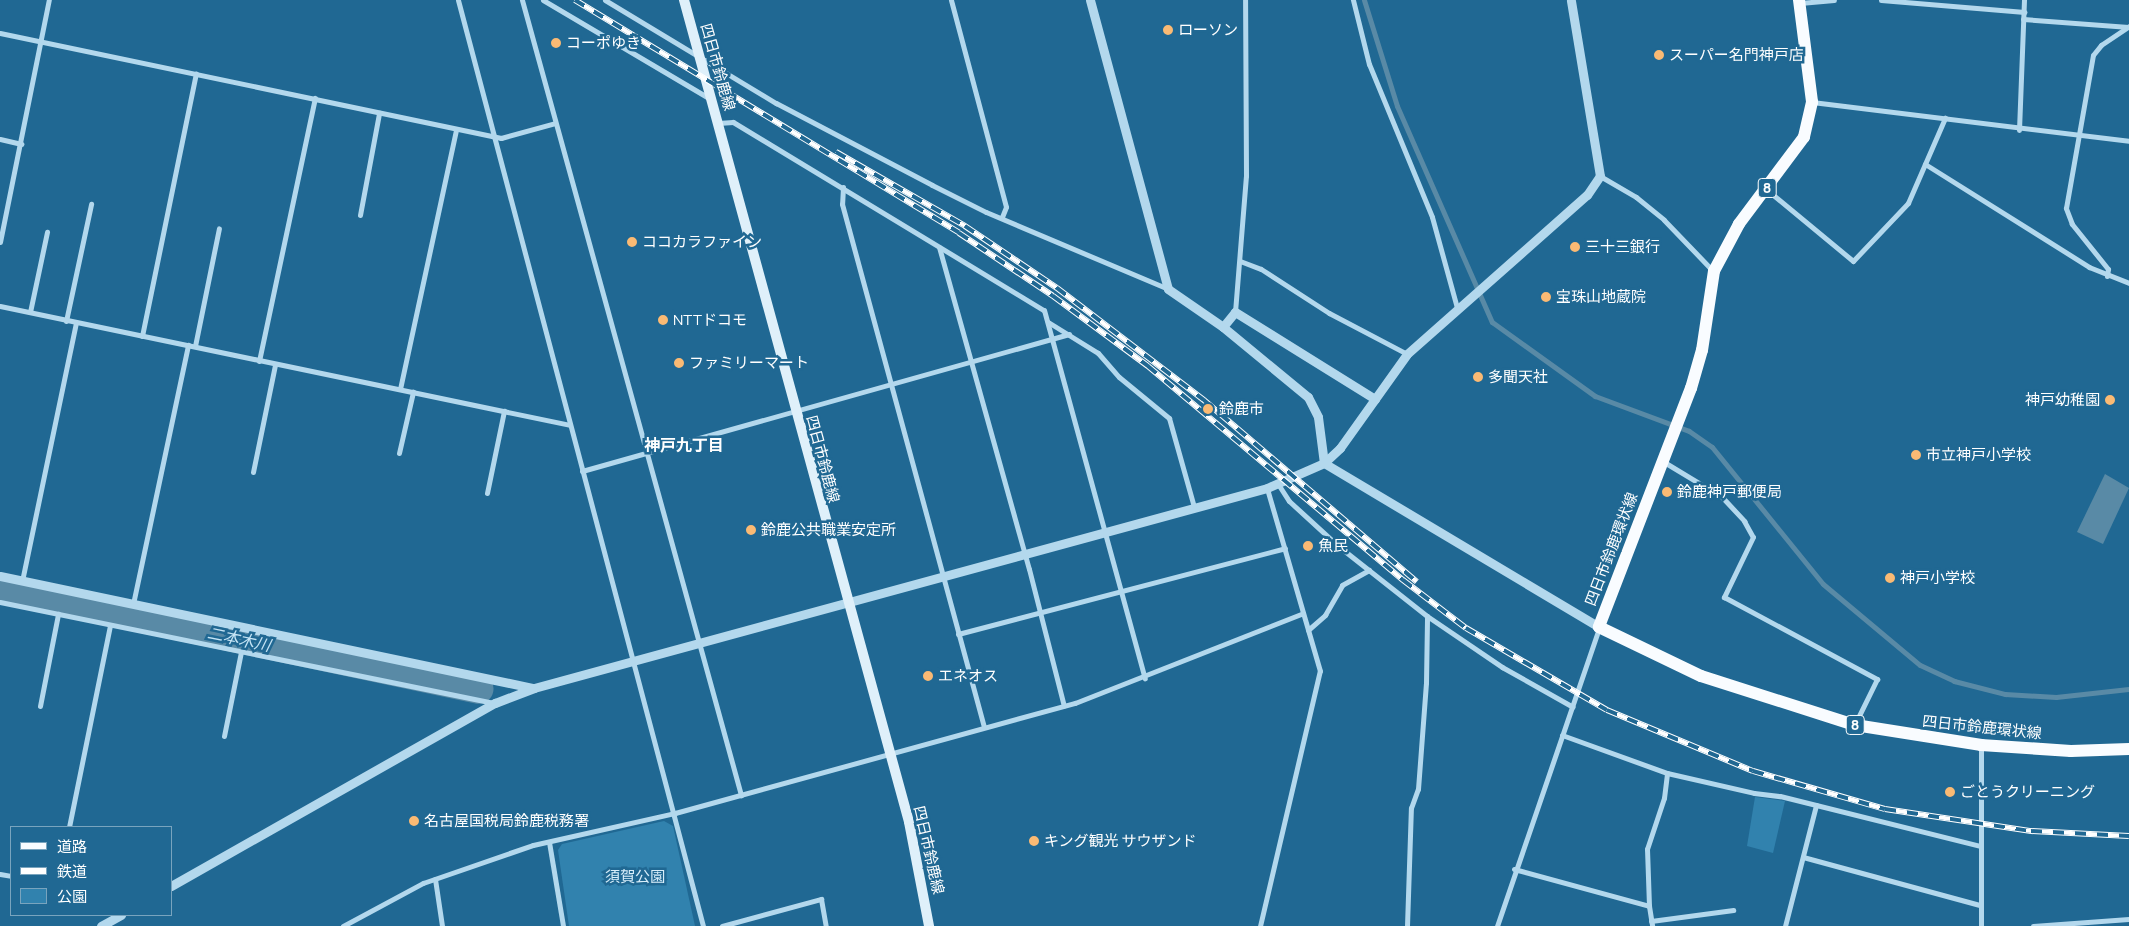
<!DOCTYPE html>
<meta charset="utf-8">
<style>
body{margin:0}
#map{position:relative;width:2129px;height:926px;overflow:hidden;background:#206893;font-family:Manrope,"Noto Sans JP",sans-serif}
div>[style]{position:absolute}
.green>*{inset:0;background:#3182ae}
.water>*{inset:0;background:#598aa6}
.stream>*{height:5px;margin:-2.5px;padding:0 2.5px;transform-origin:2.5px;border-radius:2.5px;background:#598aa6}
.river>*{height:30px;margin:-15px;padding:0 15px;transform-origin:15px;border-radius:15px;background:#598aa6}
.minor>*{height:5px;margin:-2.5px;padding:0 2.5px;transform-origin:2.5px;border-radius:2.5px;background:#b3d8ed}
.tertiary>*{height:9px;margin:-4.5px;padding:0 4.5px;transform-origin:4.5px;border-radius:4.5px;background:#b3d8ed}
.secondary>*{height:10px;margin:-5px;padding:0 5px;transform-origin:5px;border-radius:5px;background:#dff0fa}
.primary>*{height:12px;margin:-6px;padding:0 6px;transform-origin:6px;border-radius:6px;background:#f9fcff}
.rail>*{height:5.5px;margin-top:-2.75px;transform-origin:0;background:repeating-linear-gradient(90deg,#206893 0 11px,#fff 0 22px);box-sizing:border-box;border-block:1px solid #fff}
.dots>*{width:14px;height:14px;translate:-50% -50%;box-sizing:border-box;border:2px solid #206893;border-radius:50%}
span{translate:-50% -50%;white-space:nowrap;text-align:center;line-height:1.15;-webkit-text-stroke:5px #206893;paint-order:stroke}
.shield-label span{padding:1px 4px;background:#206893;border:1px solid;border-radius:4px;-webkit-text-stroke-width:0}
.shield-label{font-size:14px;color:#fff;font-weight:700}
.poi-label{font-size:15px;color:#fff}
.left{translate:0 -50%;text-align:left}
.right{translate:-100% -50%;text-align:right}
.street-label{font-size:15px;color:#fff}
.park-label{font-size:15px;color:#d8eefa}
.neighbourhood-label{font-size:16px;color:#fff;font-weight:700}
.water-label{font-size:16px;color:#c5e4f5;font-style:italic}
.legend{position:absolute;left:10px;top:826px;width:162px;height:90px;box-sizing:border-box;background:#206893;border:1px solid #79a4be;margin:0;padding:6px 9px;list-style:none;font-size:15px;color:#fff}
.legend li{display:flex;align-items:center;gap:10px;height:25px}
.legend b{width:25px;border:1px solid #79a4be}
</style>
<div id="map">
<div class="green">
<i style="clip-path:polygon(1755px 797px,1785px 801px,1773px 853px,1747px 846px)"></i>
<i style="clip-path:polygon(664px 821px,673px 826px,695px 926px,569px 926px,558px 850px,562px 844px)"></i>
</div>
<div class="water">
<i style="clip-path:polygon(2105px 474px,2129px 488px,2103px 544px,2077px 532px)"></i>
</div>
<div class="stream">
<i style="left:1364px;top:0;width:111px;rotate:72.7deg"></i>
<i style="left:1397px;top:106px;width:236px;rotate:66.3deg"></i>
<i style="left:1492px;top:322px;width:127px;rotate:35.7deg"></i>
<i style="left:1595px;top:396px;width:100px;rotate:20.4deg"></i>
<i style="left:1689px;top:431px;width:28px;rotate:35deg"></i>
<i style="left:1712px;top:447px;width:176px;rotate:51deg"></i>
<i style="left:1823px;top:584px;width:126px;rotate:39.9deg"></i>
<i style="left:1920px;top:665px;width:38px;rotate:25deg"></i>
<i style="left:1954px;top:681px;width:53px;rotate:14.3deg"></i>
<i style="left:2005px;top:694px;width:51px;rotate:3.4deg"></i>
<i style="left:2056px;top:697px;width:73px;rotate:-6.3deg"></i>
</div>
<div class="river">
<i style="left:0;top:588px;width:489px;rotate:11.9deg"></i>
</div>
<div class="minor">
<i style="left:458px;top:0;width:958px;rotate:75.18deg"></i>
<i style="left:522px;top:0;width:825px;rotate:74.6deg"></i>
<i style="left:543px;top:0;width:193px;rotate:30.6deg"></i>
<i style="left:605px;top:0;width:200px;rotate:31.1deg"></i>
<i style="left:776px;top:103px;width:176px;rotate:27.7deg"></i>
<i style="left:932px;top:185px;width:60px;rotate:26.6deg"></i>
<i style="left:986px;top:212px;width:198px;rotate:22.9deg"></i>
<i style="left:951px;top:0;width:214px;rotate:75.1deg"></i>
<i style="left:1006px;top:207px;width:11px;rotate:112deg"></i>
<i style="left:1353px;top:0;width:66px;rotate:76deg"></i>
<i style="left:1369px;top:64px;width:165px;rotate:67.6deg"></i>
<i style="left:1432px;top:217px;width:94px;rotate:74.6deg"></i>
<i style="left:1881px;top:0;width:144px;rotate:4.8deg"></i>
<i style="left:1800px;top:3px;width:34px;rotate:-5deg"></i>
<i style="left:2023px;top:19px;width:106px;rotate:4.3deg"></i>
<i style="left:0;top:33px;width:512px;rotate:11.84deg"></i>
<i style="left:501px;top:138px;width:56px;rotate:-15.5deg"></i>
<i style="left:1812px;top:102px;width:319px;rotate:7deg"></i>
<i style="left:718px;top:123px;width:15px;rotate:-4deg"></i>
<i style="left:733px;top:122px;width:363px;rotate:31.2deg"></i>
<i style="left:1044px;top:310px;width:382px;rotate:74.7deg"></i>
<i style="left:2019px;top:130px;width:130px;rotate:-87.8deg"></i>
<i style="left:0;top:139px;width:22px;rotate:13deg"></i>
<i style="left:1925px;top:164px;width:194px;rotate:32.1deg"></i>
<i style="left:2089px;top:267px;width:43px;rotate:21.8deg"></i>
<i style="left:1600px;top:176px;width:42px;rotate:30.3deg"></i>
<i style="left:1636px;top:197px;width:36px;rotate:39deg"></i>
<i style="left:1664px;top:220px;width:71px;rotate:46.1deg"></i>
<i style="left:843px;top:187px;width:17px;rotate:93deg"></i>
<i style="left:842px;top:204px;width:542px;rotate:74.81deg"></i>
<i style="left:1766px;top:189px;width:113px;rotate:39.6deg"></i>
<i style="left:1853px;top:261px;width:80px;rotate:-46.5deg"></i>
<i style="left:1908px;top:203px;width:93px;rotate:-66.5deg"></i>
<i style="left:360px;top:215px;width:104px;rotate:-79.4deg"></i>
<i style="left:0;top:242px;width:247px;rotate:-78.6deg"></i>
<i style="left:939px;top:247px;width:334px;rotate:74.4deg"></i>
<i style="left:1029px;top:569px;width:141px;rotate:75.7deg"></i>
<i style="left:1240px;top:261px;width:22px;rotate:21deg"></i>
<i style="left:1261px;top:269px;width:81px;rotate:32.9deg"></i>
<i style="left:1329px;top:313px;width:88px;rotate:27.7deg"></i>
<i style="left:2107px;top:276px;width:7px;rotate:-82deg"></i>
<i style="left:2108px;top:269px;width:58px;rotate:-128.7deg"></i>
<i style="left:2072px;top:224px;width:17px;rotate:-111deg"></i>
<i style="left:2066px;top:208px;width:155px;rotate:-80deg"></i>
<i style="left:2093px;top:55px;width:13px;rotate:-51deg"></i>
<i style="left:2101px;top:45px;width:34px;rotate:-34deg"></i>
<i style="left:0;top:306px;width:582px;rotate:11.79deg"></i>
<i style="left:30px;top:312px;width:82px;rotate:-78deg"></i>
<i style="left:1235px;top:312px;width:136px;rotate:-85.4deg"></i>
<i style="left:1246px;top:176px;width:176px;rotate:-90.3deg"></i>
<i style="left:66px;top:321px;width:120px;rotate:-77.9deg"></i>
<i style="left:1048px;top:322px;width:59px;rotate:31.8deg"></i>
<i style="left:1098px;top:353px;width:32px;rotate:49deg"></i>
<i style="left:1119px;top:377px;width:65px;rotate:39.4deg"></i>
<i style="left:1169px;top:418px;width:92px;rotate:74.3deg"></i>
<i style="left:142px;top:336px;width:268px;rotate:-78.4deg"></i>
<i style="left:195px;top:346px;width:120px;rotate:-78.5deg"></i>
<i style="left:259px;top:361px;width:269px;rotate:-78deg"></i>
<i style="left:400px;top:389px;width:266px;rotate:-77.8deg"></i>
<i style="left:399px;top:453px;width:63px;rotate:-77.1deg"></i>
<i style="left:1664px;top:462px;width:68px;rotate:31.1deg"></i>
<i style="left:1722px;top:497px;width:33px;rotate:47deg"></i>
<i style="left:1744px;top:521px;width:18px;rotate:61deg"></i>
<i style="left:1753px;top:537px;width:67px;rotate:115.8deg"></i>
<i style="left:1724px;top:597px;width:174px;rotate:28.2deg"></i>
<i style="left:1877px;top:679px;width:50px;rotate:116.1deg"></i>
<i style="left:582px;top:471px;width:506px;rotate:-15.71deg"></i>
<i style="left:253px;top:472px;width:109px;rotate:-78.4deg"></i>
<i style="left:1278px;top:484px;width:20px;rotate:57deg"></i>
<i style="left:1289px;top:501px;width:65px;rotate:42.5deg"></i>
<i style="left:1337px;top:545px;width:115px;rotate:38.3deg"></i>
<i style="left:1427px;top:616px;width:91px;rotate:34.2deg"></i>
<i style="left:1502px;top:667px;width:81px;rotate:29.4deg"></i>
<i style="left:487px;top:493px;width:84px;rotate:-78.3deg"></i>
<i style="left:22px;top:581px;width:264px;rotate:-78.2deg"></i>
<i style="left:0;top:602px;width:504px;rotate:11.56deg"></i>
<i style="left:133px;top:604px;width:265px;rotate:-78deg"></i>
<i style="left:1308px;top:630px;width:23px;rotate:-41deg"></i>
<i style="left:1325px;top:615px;width:34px;rotate:-60deg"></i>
<i style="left:1342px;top:585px;width:31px;rotate:-29deg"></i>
<i style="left:958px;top:634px;width:338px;rotate:-14.7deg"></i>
<i style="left:40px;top:706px;width:94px;rotate:-78.9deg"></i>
<i style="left:1562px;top:735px;width:112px;rotate:19.9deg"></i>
<i style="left:1667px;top:773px;width:89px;rotate:12.9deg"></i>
<i style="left:1754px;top:793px;width:26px;rotate:7deg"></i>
<i style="left:1780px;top:796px;width:206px;rotate:14deg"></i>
<i style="left:224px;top:736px;width:86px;rotate:-78.6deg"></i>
<i style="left:69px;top:827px;width:205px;rotate:-78.5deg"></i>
<i style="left:549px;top:842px;width:85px;rotate:80.5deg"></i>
<i style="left:1803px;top:857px;width:183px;rotate:15.2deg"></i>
<i style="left:1514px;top:869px;width:140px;rotate:15.3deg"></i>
<i style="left:1649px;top:906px;width:20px;rotate:81deg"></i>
<i style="left:0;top:874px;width:11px;rotate:10deg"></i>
<i style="left:435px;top:879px;width:48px;rotate:81.5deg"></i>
<i style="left:1649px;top:906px;width:57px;rotate:-92deg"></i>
<i style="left:1647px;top:849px;width:54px;rotate:-71.6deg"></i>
<i style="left:1664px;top:798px;width:25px;rotate:-83deg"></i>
<i style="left:1651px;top:921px;width:83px;rotate:-7.6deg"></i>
<i style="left:343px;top:926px;width:91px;rotate:-28.3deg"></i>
<i style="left:423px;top:883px;width:116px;rotate:-19.1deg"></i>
<i style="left:533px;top:845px;width:146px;rotate:-12.7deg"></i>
<i style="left:675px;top:813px;width:415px;rotate:-15.4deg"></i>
<i style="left:1075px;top:703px;width:245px;rotate:-21.5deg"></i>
<i style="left:722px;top:926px;width:103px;rotate:-15.3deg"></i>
<i style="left:821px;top:899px;width:27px;rotate:80deg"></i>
<i style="left:1260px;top:926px;width:262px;rotate:-76.8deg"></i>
<i style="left:1320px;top:671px;width:191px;rotate:-106.2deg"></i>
<i style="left:1407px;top:926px;width:118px;rotate:-88.1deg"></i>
<i style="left:1411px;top:808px;width:20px;rotate:-70deg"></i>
<i style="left:1418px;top:789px;width:106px;rotate:-85.7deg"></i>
<i style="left:1426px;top:683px;width:67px;rotate:-89.1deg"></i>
<i style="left:1497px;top:926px;width:315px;rotate:-71.1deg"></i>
<i style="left:1785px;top:926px;width:125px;rotate:-75.6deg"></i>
<i style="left:1981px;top:926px;width:181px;rotate:-90deg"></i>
<i style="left:2033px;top:926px;width:96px;rotate:-4.2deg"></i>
</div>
<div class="tertiary">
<i style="left:1090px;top:0;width:299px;rotate:74.9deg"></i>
<i style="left:1168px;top:289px;width:67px;rotate:34.6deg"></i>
<i style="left:1375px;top:399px;width:165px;rotate:-148.1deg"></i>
<i style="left:1235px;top:312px;width:19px;rotate:129deg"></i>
<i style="left:1223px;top:327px;width:110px;rotate:39.5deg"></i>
<i style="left:1308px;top:397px;width:22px;rotate:63deg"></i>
<i style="left:1318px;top:417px;width:46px;rotate:82.6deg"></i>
<i style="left:1324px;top:463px;width:320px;rotate:30.8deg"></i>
<i style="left:0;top:576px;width:545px;rotate:11.87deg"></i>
<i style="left:171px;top:886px;width:372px;rotate:-29.5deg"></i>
<i style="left:495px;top:703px;width:42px;rotate:-21deg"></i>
<i style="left:534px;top:688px;width:760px;rotate:-15.26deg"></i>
<i style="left:1267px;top:488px;width:62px;rotate:-23.7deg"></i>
<i style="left:1324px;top:463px;width:22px;rotate:-43deg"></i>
<i style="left:1340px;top:448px;width:115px;rotate:-54.5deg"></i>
<i style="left:1407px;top:354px;width:240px;rotate:-41.5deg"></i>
<i style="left:1587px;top:195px;width:23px;rotate:-56deg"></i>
<i style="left:1600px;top:176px;width:178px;rotate:-99.4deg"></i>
<i style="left:101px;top:926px;width:23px;rotate:-29deg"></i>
</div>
<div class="secondary">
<i style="left:684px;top:0;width:852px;rotate:74.69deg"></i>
<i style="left:909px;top:822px;width:106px;rotate:79.1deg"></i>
</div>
<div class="primary">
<i style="left:1799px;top:0;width:103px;rotate:82.7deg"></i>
<i style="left:1812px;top:102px;width:36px;rotate:103deg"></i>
<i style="left:1804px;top:137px;width:109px;rotate:126.8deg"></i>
<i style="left:1739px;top:224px;width:53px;rotate:118deg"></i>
<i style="left:1714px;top:271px;width:80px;rotate:98.6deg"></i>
<i style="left:1702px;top:350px;width:40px;rotate:106deg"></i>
<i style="left:1691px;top:388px;width:256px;rotate:111.1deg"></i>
<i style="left:1599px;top:627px;width:113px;rotate:25.7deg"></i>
<i style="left:1701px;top:676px;width:162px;rotate:17.7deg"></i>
<i style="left:1855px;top:725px;width:128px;rotate:9deg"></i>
<i style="left:1981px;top:745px;width:90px;rotate:3.8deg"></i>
<i style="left:2071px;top:751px;width:58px;rotate:-2deg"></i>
</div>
<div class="rail">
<i style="left:575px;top:0;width:449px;rotate:31.2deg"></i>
<i style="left:959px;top:233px;width:113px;rotate:33.8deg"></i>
<i style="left:1053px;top:296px;width:118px;rotate:36.4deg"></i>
<i style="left:1148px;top:366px;width:333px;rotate:40deg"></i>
<i style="left:1403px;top:580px;width:79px;rotate:37.3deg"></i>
<i style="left:1466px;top:628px;width:163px;rotate:30.2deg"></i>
<i style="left:1607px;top:710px;width:158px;rotate:22.7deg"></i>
<i style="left:1753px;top:771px;width:137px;rotate:16.1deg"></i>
<i style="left:1885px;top:809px;width:148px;rotate:8.6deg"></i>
<i style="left:2031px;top:831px;width:98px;rotate:2.9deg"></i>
<i style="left:836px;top:152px;width:149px;rotate:29.8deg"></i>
<i style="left:965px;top:226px;width:111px;rotate:34deg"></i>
<i style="left:1057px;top:288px;width:185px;rotate:37.3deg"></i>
<i style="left:1204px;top:400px;width:280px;rotate:40.5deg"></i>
</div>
<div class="dots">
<i style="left:1168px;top:30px;background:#faba74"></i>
<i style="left:556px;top:43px;background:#faba74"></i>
<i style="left:1659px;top:55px;background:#faba74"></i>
<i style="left:632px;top:242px;background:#faba74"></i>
<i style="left:1575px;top:247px;background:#faba74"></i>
<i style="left:1546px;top:297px;background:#faba74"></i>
<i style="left:663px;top:320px;background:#faba74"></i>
<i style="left:679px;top:363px;background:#faba74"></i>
<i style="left:1478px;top:377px;background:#faba74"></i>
<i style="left:2110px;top:400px;background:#faba74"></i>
<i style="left:1208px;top:409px;background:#faba74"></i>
<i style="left:1916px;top:455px;background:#faba74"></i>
<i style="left:1667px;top:492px;background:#faba74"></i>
<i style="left:751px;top:530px;background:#faba74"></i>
<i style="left:1308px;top:546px;background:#faba74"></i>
<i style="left:1890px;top:578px;background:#faba74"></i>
<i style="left:928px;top:676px;background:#faba74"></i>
<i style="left:1950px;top:792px;background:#faba74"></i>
<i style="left:414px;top:821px;background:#faba74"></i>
<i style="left:1034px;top:841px;background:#faba74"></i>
</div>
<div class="shield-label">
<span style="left:1767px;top:188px">8</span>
<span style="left:1855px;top:725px">8</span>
</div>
<div class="poi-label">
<span class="left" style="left:1178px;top:30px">ローソン</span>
<span class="left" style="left:566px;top:43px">コーポゆき</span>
<span class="left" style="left:1669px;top:55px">スーパー名門神戸店</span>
<span class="left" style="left:642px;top:242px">ココカラファイン</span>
<span class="left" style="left:1585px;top:247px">三十三銀行</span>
<span class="left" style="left:1556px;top:297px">宝珠山地蔵院</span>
<span class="left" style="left:673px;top:320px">NTTドコモ</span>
<span class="left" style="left:689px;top:363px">ファミリーマート</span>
<span class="left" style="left:1488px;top:377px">多聞天社</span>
<span class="right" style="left:2100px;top:400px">神戸幼稚園</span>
<span class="left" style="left:1219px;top:409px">鈴鹿市</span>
<span class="left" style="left:1926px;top:455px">市立神戸小学校</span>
<span class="left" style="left:1677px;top:492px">鈴鹿神戸郵便局</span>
<span class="left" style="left:761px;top:530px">鈴鹿公共職業安定所</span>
<span class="left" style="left:1318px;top:546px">魚民</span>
<span class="left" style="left:1900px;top:578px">神戸小学校</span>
<span class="left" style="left:938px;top:676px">エネオス</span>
<span class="left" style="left:1960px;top:792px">ごとうクリーニング</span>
<span class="left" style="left:424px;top:821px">名古屋国税局鈴鹿税務署</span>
<span class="left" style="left:1044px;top:841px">キング観光 サウザンド</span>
</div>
<div class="street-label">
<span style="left:718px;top:67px;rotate:74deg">四日市鈴鹿線</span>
<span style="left:823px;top:459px;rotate:75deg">四日市鈴鹿線</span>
<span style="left:1611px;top:549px;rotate:-69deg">四日市鈴鹿環状線</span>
<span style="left:1982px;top:727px;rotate:6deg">四日市鈴鹿環状線</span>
<span style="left:929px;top:850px;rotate:77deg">四日市鈴鹿線</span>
</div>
<div class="park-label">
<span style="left:635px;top:877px">須賀公園</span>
</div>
<div class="neighbourhood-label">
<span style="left:684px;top:445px">神戸九丁目</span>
</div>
<div class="water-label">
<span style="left:239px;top:639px;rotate:12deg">二本木川</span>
</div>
<ul class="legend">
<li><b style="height:6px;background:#f9fcff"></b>道路</li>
<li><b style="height:6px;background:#fff"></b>鉄道</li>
<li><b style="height:14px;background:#3182ae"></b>公園</li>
</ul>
</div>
